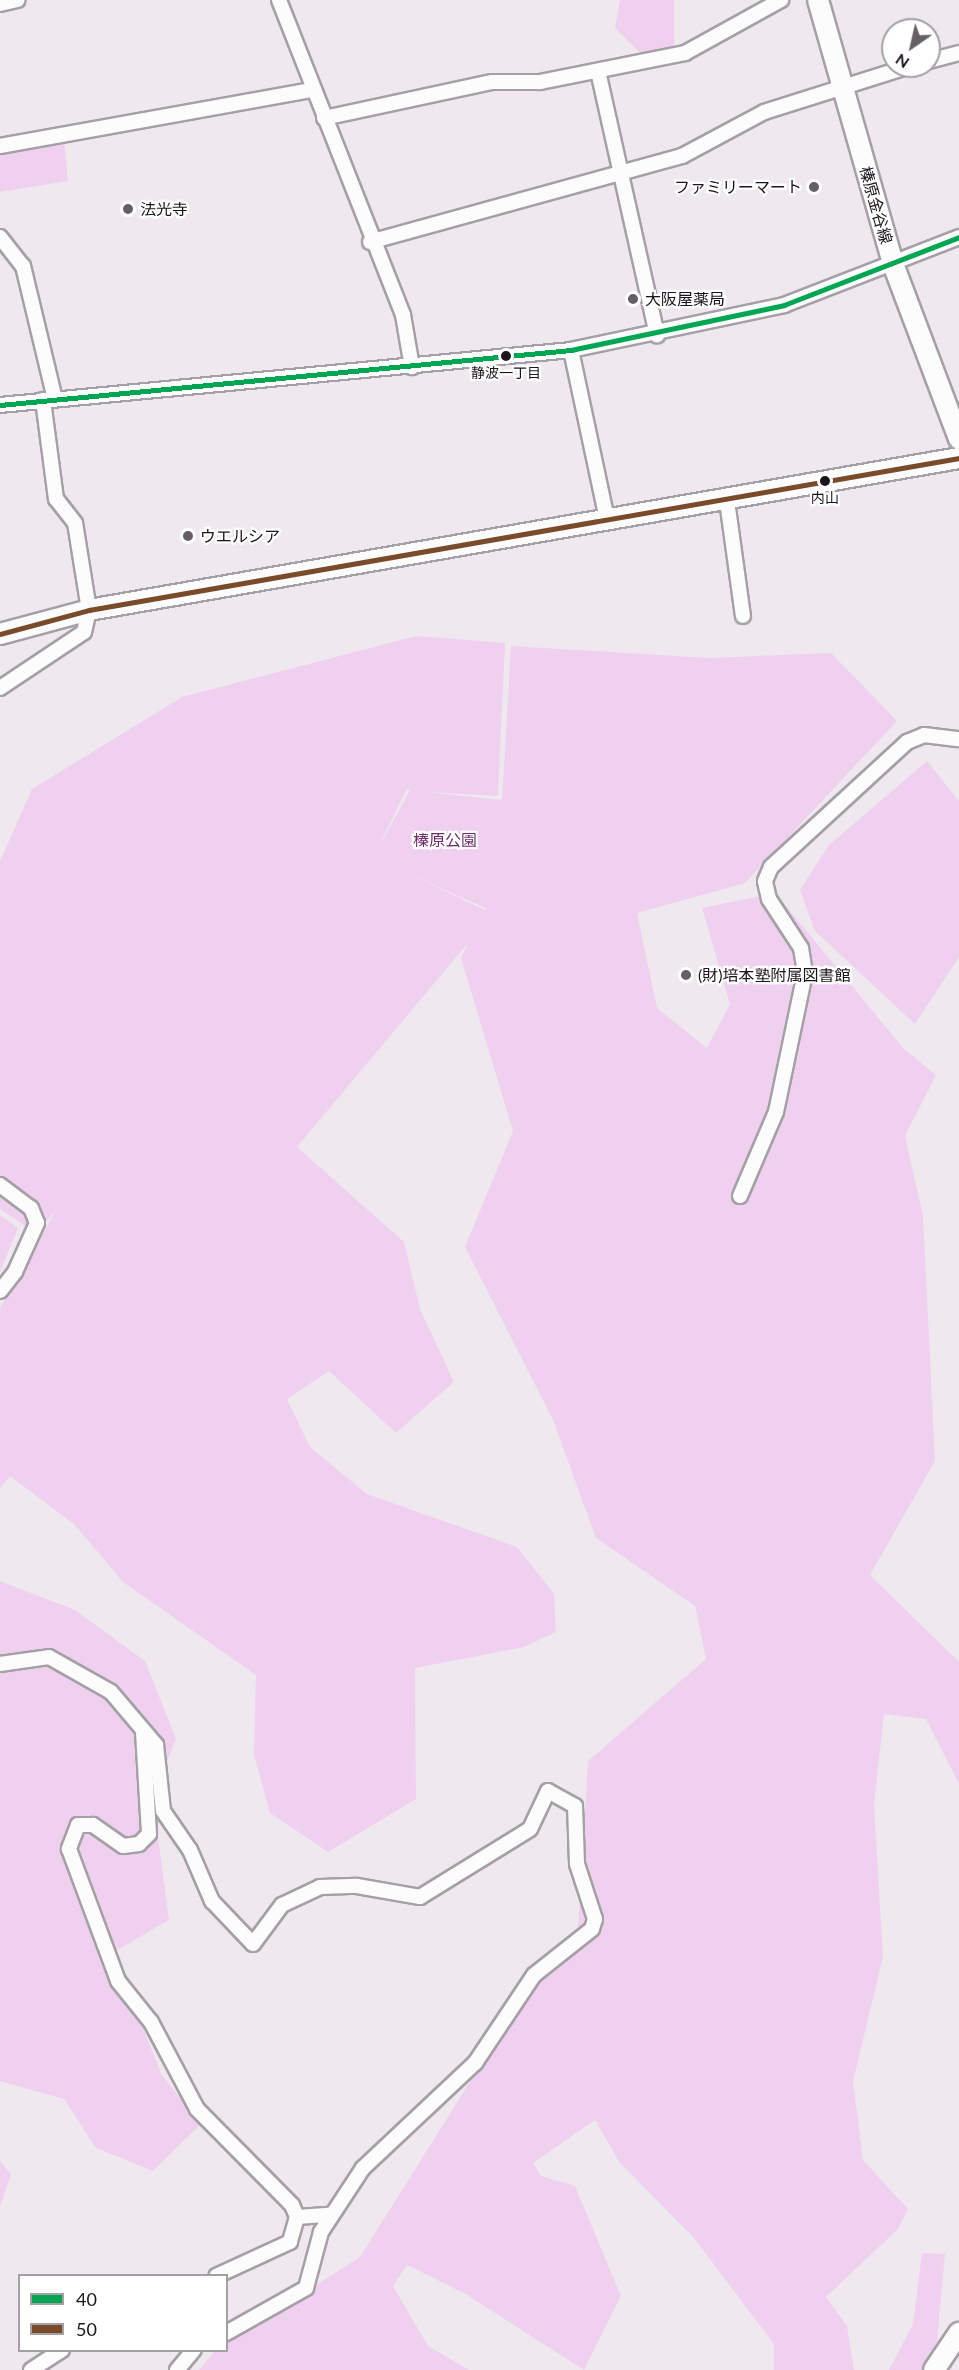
<!DOCTYPE html>
<meta charset="utf-8">
<style>
body{margin:0}
#map{position:relative;width:959px;height:2370px;overflow:hidden;background:#efe8ef;font-family:Lato,"Noto Sans JP",sans-serif}
div>[style]{position:absolute}
.green>*{inset:0;background:#efd1ef}
.roads{filter:drop-shadow(2px 0 #a5a0a5) drop-shadow(-2px 0 #a5a0a5) drop-shadow(0 2px #a5a0a5) drop-shadow(0 -2px #a5a0a5)}
.street>*{height:14px;margin:-7px;padding:0 7px;transform-origin:7px;border-radius:7px;background:#fdfcfd}
.secondary>*{height:20px;margin:-10px;padding:0 10px;transform-origin:10px;border-radius:10px;background:#fdfcfd}
.bus-1>*{height:4.5px;margin:-2.25px;padding:0 2.25px;transform-origin:2.25px;border-radius:2.25px;background:#00a651}
.bus-2>*{height:4.5px;margin:-2.25px;padding:0 2.25px;transform-origin:2.25px;border-radius:2.25px;background:#7a4b2a}
.dots>*{width:16px;height:16px;translate:-50% -50%;box-sizing:border-box;border:3px solid #fff;border-radius:50%}
span{translate:-50% -50%;white-space:nowrap;text-align:center;line-height:1.15;-webkit-text-stroke:4.5px #fff;paint-order:stroke}
.bus-label{font-size:14px;color:#1a151a}
.poi-label{font-size:16px;color:#1a151a}
.right{translate:-100% -50%;text-align:right}
.left{translate:0 -50%;text-align:left}
.street-label{font-size:16px;color:#1a151a}
.park-label{font-size:16px;color:#6d2d6f}
.legend{position:absolute;left:18px;top:2274px;width:210px;height:78px;box-sizing:border-box;background:#fff;border:2px solid #a3a1a3;margin:0;padding:8px 10px;list-style:none;font-size:18px;color:#1a151a}
.legend li{display:flex;align-items:center;gap:12px;height:30px}
.legend b{width:30px;border:2px solid #a3a1a3}
.north{position:absolute;left:881px;top:18px;width:60px;height:60px;box-sizing:border-box;background:#fff;border:2px solid #a3a1a3;border-radius:50%;rotate:214deg;font-size:16px;font-weight:700;line-height:24px;text-align:center;color:#1a151a}
.north::after{content:'';display:block;margin:auto;width:21px;height:27px;background:#655f65;clip-path:polygon(50% 0,100% 100%,50% 72%,0 100%)}
</style>
<div id="map">
<div class="green">
<i style="clip-path:polygon(620px 0,674px 0,674px 48px,643px 56px,615px 28px)"></i>
<i style="clip-path:polygon(64px 139px,68px 181px,0 192px,0 147px)"></i>
<i style="clip-path:polygon(evenodd,416px 636px,505px 643px,498px 796px,427px 792px,502px 800px,511px 646px,709px 658px,831px 653px,897px 721px,745px 883px,637px 913px,657px 1008px,707px 1048px,730px 1004px,702px 908px,775px 893px,905px 1050px,936px 1075px,905px 1136px,923px 1216px,935px 1461px,870px 1575px,959px 1662px,959px 1784px,926px 1719px,884px 1714px,874px 1805px,883px 1957px,853px 2081px,863px 2160px,908px 2209px,898px 2229px,826px 2297px,847px 2326px,854px 2370px,774px 2370px,774px 2344px,694px 2238px,620px 2163px,595px 2120px,533px 2163px,541px 2176px,575px 2186px,621px 2296px,584px 2370px,467px 2295px,407px 2265px,393px 2286px,428px 2346px,469px 2370px,199px 2370px,215px 2351px,226px 2350px,227px 2342px,360px 2257px,490px 2050px,578px 1928px,588px 1761px,706px 1659px,695px 1606px,596px 1538px,553px 1420px,465px 1247px,513px 1131px,461px 958px,468px 943px,297px 1147px,404px 1242px,420px 1309px,454px 1382px,396px 1433px,329px 1371px,287px 1399px,310px 1447px,367px 1494px,517px 1547px,554px 1594px,556px 1632px,524px 1647px,415px 1668px,416px 1799px,328px 1852px,270px 1813px,254px 1755px,256px 1675px,123px 1582px,75px 1525px,10px 1476px,0 1488px,0 1308px,56px 1210px,36px 1233px,0 1209px,0 861px,32px 789px,182px 697px,416px 636px,406px 790px,410px 790px,381px 843px,381px 842px,406px 790px,416px 636px,407px 873px,485px 908px,485px 910px,407px 873px)"></i>
<i style="clip-path:polygon(927px 761px,959px 801px,959px 957px,915px 1024px,815px 931px,800px 890px,828px 846px)"></i>
<i style="clip-path:polygon(0 1215px,18px 1228px,0 1272px)"></i>
<i style="clip-path:polygon(0 1581px,75px 1610px,145px 1661px,176px 1739px,153px 1798px,169px 1920px,114px 1952px,161px 2074px,201px 2124px,153px 2171px,96px 2148px,64px 2099px,0 2081px)"></i>
<i style="clip-path:polygon(0 2161px,11px 2175px,0 2206px)"></i>
<i style="clip-path:polygon(922px 2253px,945px 2254px,935px 2363px,925px 2370px,889px 2370px,913px 2324px)"></i>
</div>
<div class="roads">
<div class="street">
<i style="left:279px;top:0;width:339px;rotate:68.5deg"></i>
<i style="left:403px;top:315px;width:53px;rotate:80.2deg"></i>
<i style="left:0;top:4px;width:18px;rotate:-13deg"></i>
<i style="left:929px;top:61px;width:31px;rotate:-15deg"></i>
<i style="left:598px;top:71px;width:271px;rotate:77.4deg"></i>
<i style="left:324px;top:118px;width:172px;rotate:-12.1deg"></i>
<i style="left:492px;top:82px;width:48px"></i>
<i style="left:540px;top:82px;width:148px;rotate:-11.3deg"></i>
<i style="left:685px;top:53px;width:110px;rotate:-28.9deg"></i>
<i style="left:0;top:146px;width:317px;rotate:-10.2deg"></i>
<i style="left:0;top:237px;width:37px;rotate:52deg"></i>
<i style="left:23px;top:266px;width:137px;rotate:76.5deg"></i>
<i style="left:370px;top:242px;width:324px;rotate:-15.4deg"></i>
<i style="left:682px;top:156px;width:93px;rotate:-28.2deg"></i>
<i style="left:764px;top:112px;width:153px;rotate:-17.5deg"></i>
<i style="left:571px;top:350px;width:174px;rotate:78deg"></i>
<i style="left:0;top:405px;width:574px;rotate:-5.5deg"></i>
<i style="left:571px;top:350px;width:218px;rotate:-11.9deg"></i>
<i style="left:784px;top:305px;width:188px;rotate:-21.2deg"></i>
<i style="left:727px;top:501px;width:116px;rotate:82.1deg"></i>
<i style="left:0;top:688px;width:101px;rotate:-33.7deg"></i>
<i style="left:84px;top:632px;width:23px;rotate:-77deg"></i>
<i style="left:89px;top:610px;width:88px;rotate:-99.1deg"></i>
<i style="left:75px;top:523px;width:31px;rotate:-128deg"></i>
<i style="left:56px;top:499px;width:100px;rotate:-97.5deg"></i>
<i style="left:0;top:1185px;width:39px;rotate:37deg"></i>
<i style="left:31px;top:1208px;width:16px;rotate:68deg"></i>
<i style="left:37px;top:1223px;width:54px;rotate:114.2deg"></i>
<i style="left:15px;top:1272px;width:24px;rotate:128deg"></i>
<i style="left:740px;top:1196px;width:91px;rotate:-66.8deg"></i>
<i style="left:776px;top:1112px;width:142px;rotate:-78.2deg"></i>
<i style="left:805px;top:973px;width:25px;rotate:-99deg"></i>
<i style="left:801px;top:948px;width:59px;rotate:-123.1deg"></i>
<i style="left:769px;top:899px;width:18px;rotate:-103deg"></i>
<i style="left:765px;top:881px;width:15px;rotate:-67deg"></i>
<i style="left:771px;top:867px;width:185px;rotate:-42.6deg"></i>
<i style="left:907px;top:742px;width:18px;rotate:-22deg"></i>
<i style="left:924px;top:735px;width:35px;rotate:7deg"></i>
<i style="left:0;top:1664px;width:49px;rotate:-8.1deg"></i>
<i style="left:49px;top:1657px;width:71px;rotate:29.4deg"></i>
<i style="left:111px;top:1692px;width:70px;rotate:49.7deg"></i>
<i style="left:156px;top:1745px;width:66px;rotate:83.9deg"></i>
<i style="left:163px;top:1811px;width:47px;rotate:55.3deg"></i>
<i style="left:190px;top:1850px;width:56px;rotate:66.7deg"></i>
<i style="left:212px;top:1901px;width:59px;rotate:46.4deg"></i>
<i style="left:253px;top:1944px;width:49px;rotate:-53.4deg"></i>
<i style="left:282px;top:1905px;width:42px;rotate:-25.3deg"></i>
<i style="left:320px;top:1887px;width:37px;rotate:-2deg"></i>
<i style="left:357px;top:1886px;width:64px;rotate:9.9deg"></i>
<i style="left:420px;top:1897px;width:129px;rotate:-31.7deg"></i>
<i style="left:530px;top:1829px;width:42px;rotate:-64.7deg"></i>
<i style="left:548px;top:1791px;width:31px;rotate:29deg"></i>
<i style="left:575px;top:1806px;width:58px;rotate:88deg"></i>
<i style="left:577px;top:1864px;width:58px;rotate:71.9deg"></i>
<i style="left:595px;top:1919px;width:10px;rotate:107deg"></i>
<i style="left:592px;top:1929px;width:74px;rotate:141.6deg"></i>
<i style="left:534px;top:1975px;width:106px;rotate:123.8deg"></i>
<i style="left:475px;top:2063px;width:154px;rotate:136.8deg"></i>
<i style="left:363px;top:2168px;width:77px;rotate:123.3deg"></i>
<i style="left:321px;top:2232px;width:58px;rotate:105deg"></i>
<i style="left:306px;top:2288px;width:92px;rotate:150.6deg"></i>
<i style="left:143px;top:1732px;width:102px;rotate:86.6deg"></i>
<i style="left:149px;top:1834px;width:14px;rotate:135deg"></i>
<i style="left:139px;top:1844px;width:16px;rotate:173deg"></i>
<i style="left:123px;top:1846px;width:37px;rotate:-145deg"></i>
<i style="left:93px;top:1825px;width:15px;rotate:180deg"></i>
<i style="left:78px;top:1825px;width:26px;rotate:111deg"></i>
<i style="left:69px;top:1849px;width:141px;rotate:69.6deg"></i>
<i style="left:118px;top:1981px;width:53px;rotate:51.2deg"></i>
<i style="left:151px;top:2022px;width:98px;rotate:62.1deg"></i>
<i style="left:197px;top:2109px;width:135px;rotate:45.3deg"></i>
<i style="left:292px;top:2205px;width:13px;rotate:67deg"></i>
<i style="left:297px;top:2217px;width:26px;rotate:106deg"></i>
<i style="left:290px;top:2242px;width:81px;rotate:155.3deg"></i>
<i style="left:297px;top:2217px;width:32px;rotate:-4deg"></i>
<i style="left:31px;top:2370px;width:37px;rotate:-33deg"></i>
<i style="left:177px;top:2370px;width:26px;rotate:-50deg"></i>
</div>
<div class="secondary">
<i style="left:818px;top:0;width:274px;rotate:74.1deg"></i>
<i style="left:893px;top:264px;width:187px;rotate:69.3deg"></i>
<i style="left:0;top:634px;width:92px;rotate:-15.1deg"></i>
<i style="left:89px;top:610px;width:883px;rotate:-9.91deg"></i>
<i style="left:934px;top:2370px;width:45px;rotate:-56deg"></i>
</div>
</div>
<div class="bus-1">
<i style="left:0;top:405px;width:574px;rotate:-5.5deg"></i>
<i style="left:571px;top:350px;width:218px;rotate:-11.9deg"></i>
<i style="left:784px;top:305px;width:188px;rotate:-21.2deg"></i>
</div>
<div class="bus-2">
<i style="left:0;top:634px;width:92px;rotate:-15.1deg"></i>
<i style="left:89px;top:610px;width:883px;rotate:-9.91deg"></i>
</div>
<div class="dots">
<i style="left:814px;top:187px;background:#655f65"></i>
<i style="left:128px;top:209px;background:#655f65"></i>
<i style="left:633px;top:299px;background:#655f65"></i>
<i style="left:506px;top:356px;background:#1a151a"></i>
<i style="left:825px;top:481px;background:#1a151a"></i>
<i style="left:188px;top:536px;background:#655f65"></i>
<i style="left:686px;top:975px;background:#655f65"></i>
</div>
<div class="bus-label">
<span style="left:506px;top:373px">静波一丁目</span>
<span style="left:825px;top:498px">内山</span>
</div>
<div class="poi-label">
<span class="right" style="left:802px;top:187px">ファミリーマート</span>
<span class="left" style="left:140px;top:209px">法光寺</span>
<span class="left" style="left:645px;top:299px">大阪屋薬局</span>
<span class="left" style="left:200px;top:536px">ウエルシア</span>
<span class="left" style="left:698px;top:975px">(財)培本塾附属図書館</span>
</div>
<div class="street-label">
<span style="left:876px;top:205px;rotate:74deg">榛原金谷線</span>
</div>
<div class="park-label">
<span style="left:445px;top:840px">榛原公園</span>
</div>
<ul class="legend">
<li><b style="height:8px;background:#00a651"></b>40</li>
<li><b style="height:8px;background:#7a4b2a"></b>50</li>
</ul>
<div class="north">N</div>
</div>
